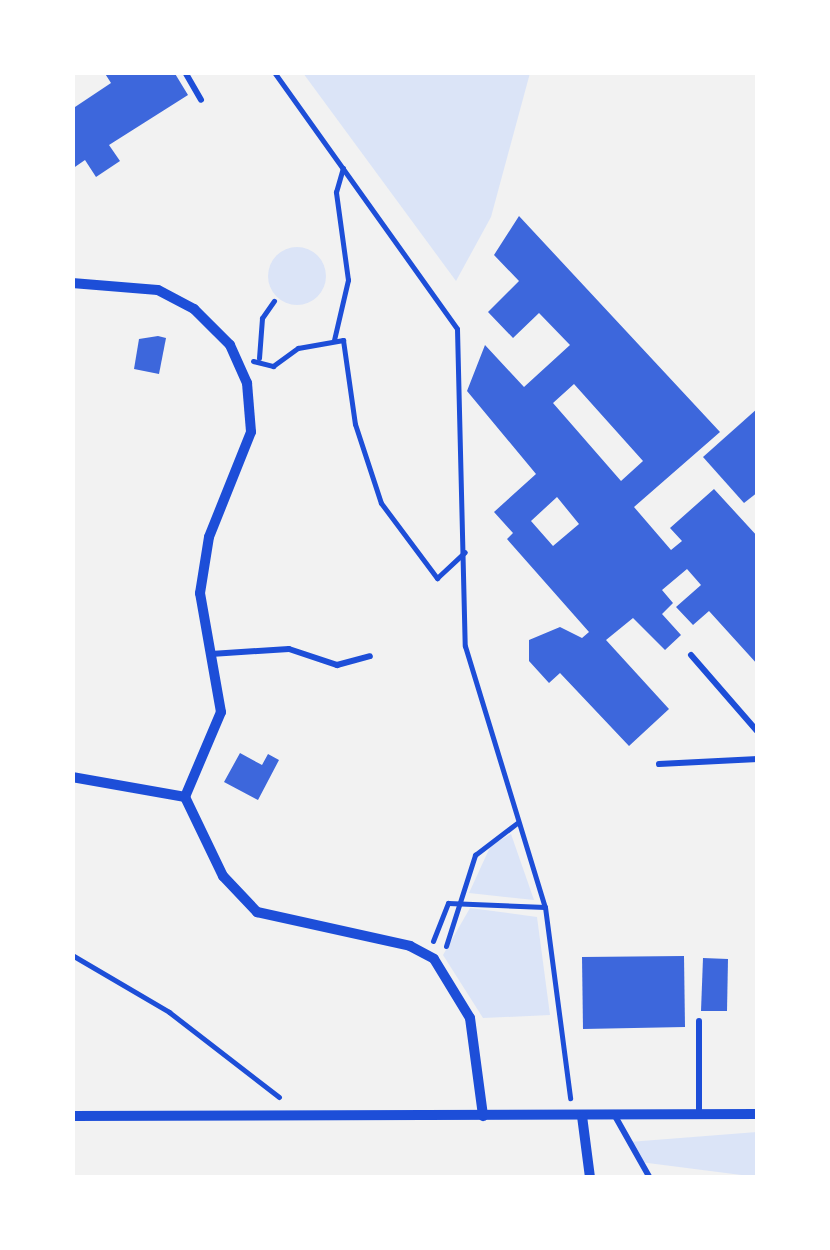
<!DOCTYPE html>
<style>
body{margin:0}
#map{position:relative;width:830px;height:1250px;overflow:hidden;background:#f2f2f2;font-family:"DM Sans",sans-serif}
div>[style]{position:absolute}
.green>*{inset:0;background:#dbe4f7}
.round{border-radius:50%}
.building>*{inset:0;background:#3d67dc}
.path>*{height:5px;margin:-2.5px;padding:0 2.5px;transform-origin:2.5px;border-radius:2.5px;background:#1d4ed8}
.service>*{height:6px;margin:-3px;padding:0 3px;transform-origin:3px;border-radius:3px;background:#1d4ed8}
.minor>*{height:10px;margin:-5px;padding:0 5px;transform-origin:5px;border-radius:5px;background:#1d4ed8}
span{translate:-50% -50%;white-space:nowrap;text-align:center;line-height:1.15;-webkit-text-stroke:8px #fff;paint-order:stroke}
.frame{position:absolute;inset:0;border:75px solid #fff;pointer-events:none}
</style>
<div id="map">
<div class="green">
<i style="clip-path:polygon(303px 73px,530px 73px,491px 217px,456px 281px)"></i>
<i class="round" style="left:268px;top:247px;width:58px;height:58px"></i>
<i style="clip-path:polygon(511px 834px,534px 900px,469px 893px,491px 845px)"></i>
<i style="clip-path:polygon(470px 908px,537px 917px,550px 1015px,483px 1018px,443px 955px)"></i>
<i style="clip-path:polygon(757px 1132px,757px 1177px,640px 1162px,629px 1142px)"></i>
</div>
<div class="building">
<i style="clip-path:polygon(104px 72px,174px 72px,188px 95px,109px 145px,120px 161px,96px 177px,85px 160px,72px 169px,72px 109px,111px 83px)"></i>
<i style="clip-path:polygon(evenodd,519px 216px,720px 432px,634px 507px,671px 550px,682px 541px,670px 528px,714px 489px,758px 537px,758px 665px,709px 611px,693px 625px,676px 607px,701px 585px,687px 569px,662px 590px,673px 603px,662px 614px,681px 635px,665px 650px,633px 618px,606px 640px,669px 709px,629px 746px,560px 673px,549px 683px,529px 661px,529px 640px,560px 627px,582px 638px,589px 632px,507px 539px,513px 533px,494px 512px,536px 474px,467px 391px,485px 345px,524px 387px,570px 345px,539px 313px,513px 338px,488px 312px,519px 281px,494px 255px,519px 216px,574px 384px,643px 461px,621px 481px,553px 403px,574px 384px,519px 216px,557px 497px,579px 524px,553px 546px,531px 521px,557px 497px)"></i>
<i style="clip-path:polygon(158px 336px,166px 338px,159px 374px,134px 369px,139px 339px)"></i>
<i style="clip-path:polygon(758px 408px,758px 492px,744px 503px,703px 457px)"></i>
<i style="clip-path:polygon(240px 753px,262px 765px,268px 754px,279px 760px,258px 800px,224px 782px)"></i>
<i style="clip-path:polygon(684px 956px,685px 1027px,583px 1029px,582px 957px)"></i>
<i style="clip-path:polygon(703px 958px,728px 959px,727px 1011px,701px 1011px)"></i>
</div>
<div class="path">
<i style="left:274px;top:72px;width:315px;rotate:54.5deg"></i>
<i style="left:457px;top:329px;width:317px;rotate:88.6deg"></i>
<i style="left:465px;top:646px;width:273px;rotate:73deg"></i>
<i style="left:545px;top:907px;width:193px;rotate:82.5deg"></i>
<i style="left:334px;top:340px;width:62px;rotate:-76.9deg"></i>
<i style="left:348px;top:280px;width:89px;rotate:-97.8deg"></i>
<i style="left:336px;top:192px;width:25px;rotate:-74deg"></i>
<i style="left:259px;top:358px;width:40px;rotate:-85.7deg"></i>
<i style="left:262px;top:318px;width:21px;rotate:-55deg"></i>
<i style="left:253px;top:361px;width:21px;rotate:14deg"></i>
<i style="left:273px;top:366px;width:31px;rotate:-36deg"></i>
<i style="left:298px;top:348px;width:46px;rotate:-10.1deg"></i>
<i style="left:343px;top:340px;width:85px;rotate:81.9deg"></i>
<i style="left:355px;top:424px;width:83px;rotate:71.8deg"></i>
<i style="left:381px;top:503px;width:94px;rotate:53.3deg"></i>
<i style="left:437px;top:578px;width:38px;rotate:-43deg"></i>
<i style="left:433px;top:941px;width:41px;rotate:-68.5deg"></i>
<i style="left:448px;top:903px;width:97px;rotate:2.4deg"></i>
<i style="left:446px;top:946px;width:96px;rotate:-72.3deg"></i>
<i style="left:475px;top:855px;width:53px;rotate:-37.3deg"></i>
<i style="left:72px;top:955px;width:113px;rotate:30.4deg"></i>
<i style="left:169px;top:1012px;width:139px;rotate:37.7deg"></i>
</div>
<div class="service">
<i style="left:185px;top:72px;width:32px;rotate:60deg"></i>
<i style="left:211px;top:654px;width:78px;rotate:-3.7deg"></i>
<i style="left:289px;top:649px;width:51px;rotate:18.4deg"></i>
<i style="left:337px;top:665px;width:34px;rotate:-15deg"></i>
<i style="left:691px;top:655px;width:102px;rotate:49deg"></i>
<i style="left:659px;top:764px;width:99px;rotate:-2.9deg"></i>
<i style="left:699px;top:1114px;width:93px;rotate:-90deg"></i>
<i style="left:615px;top:1116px;width:71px;rotate:60.6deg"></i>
</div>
<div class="minor">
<i style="left:72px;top:283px;width:86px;rotate:4.7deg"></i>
<i style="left:158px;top:290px;width:41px;rotate:27.8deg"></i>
<i style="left:194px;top:309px;width:51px;rotate:45deg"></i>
<i style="left:230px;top:345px;width:42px;rotate:65.9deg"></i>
<i style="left:247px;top:383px;width:49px;rotate:85.3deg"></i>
<i style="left:251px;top:432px;width:113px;rotate:111.8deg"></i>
<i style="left:209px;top:537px;width:57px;rotate:99.1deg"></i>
<i style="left:200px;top:593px;width:121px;rotate:80deg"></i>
<i style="left:221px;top:712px;width:92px;rotate:113deg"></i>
<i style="left:72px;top:777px;width:115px;rotate:10deg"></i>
<i style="left:185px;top:797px;width:88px;rotate:64.3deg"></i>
<i style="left:223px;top:876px;width:50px;rotate:46.6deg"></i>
<i style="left:257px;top:912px;width:157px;rotate:12.5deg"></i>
<i style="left:410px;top:946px;width:27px;rotate:28deg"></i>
<i style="left:434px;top:959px;width:69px;rotate:58.6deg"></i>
<i style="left:470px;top:1018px;width:99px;rotate:82.4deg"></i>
<i style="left:72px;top:1116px;width:686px;rotate:-0.17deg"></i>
<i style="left:582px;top:1116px;width:63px;rotate:82.6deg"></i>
</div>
<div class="frame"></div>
</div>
